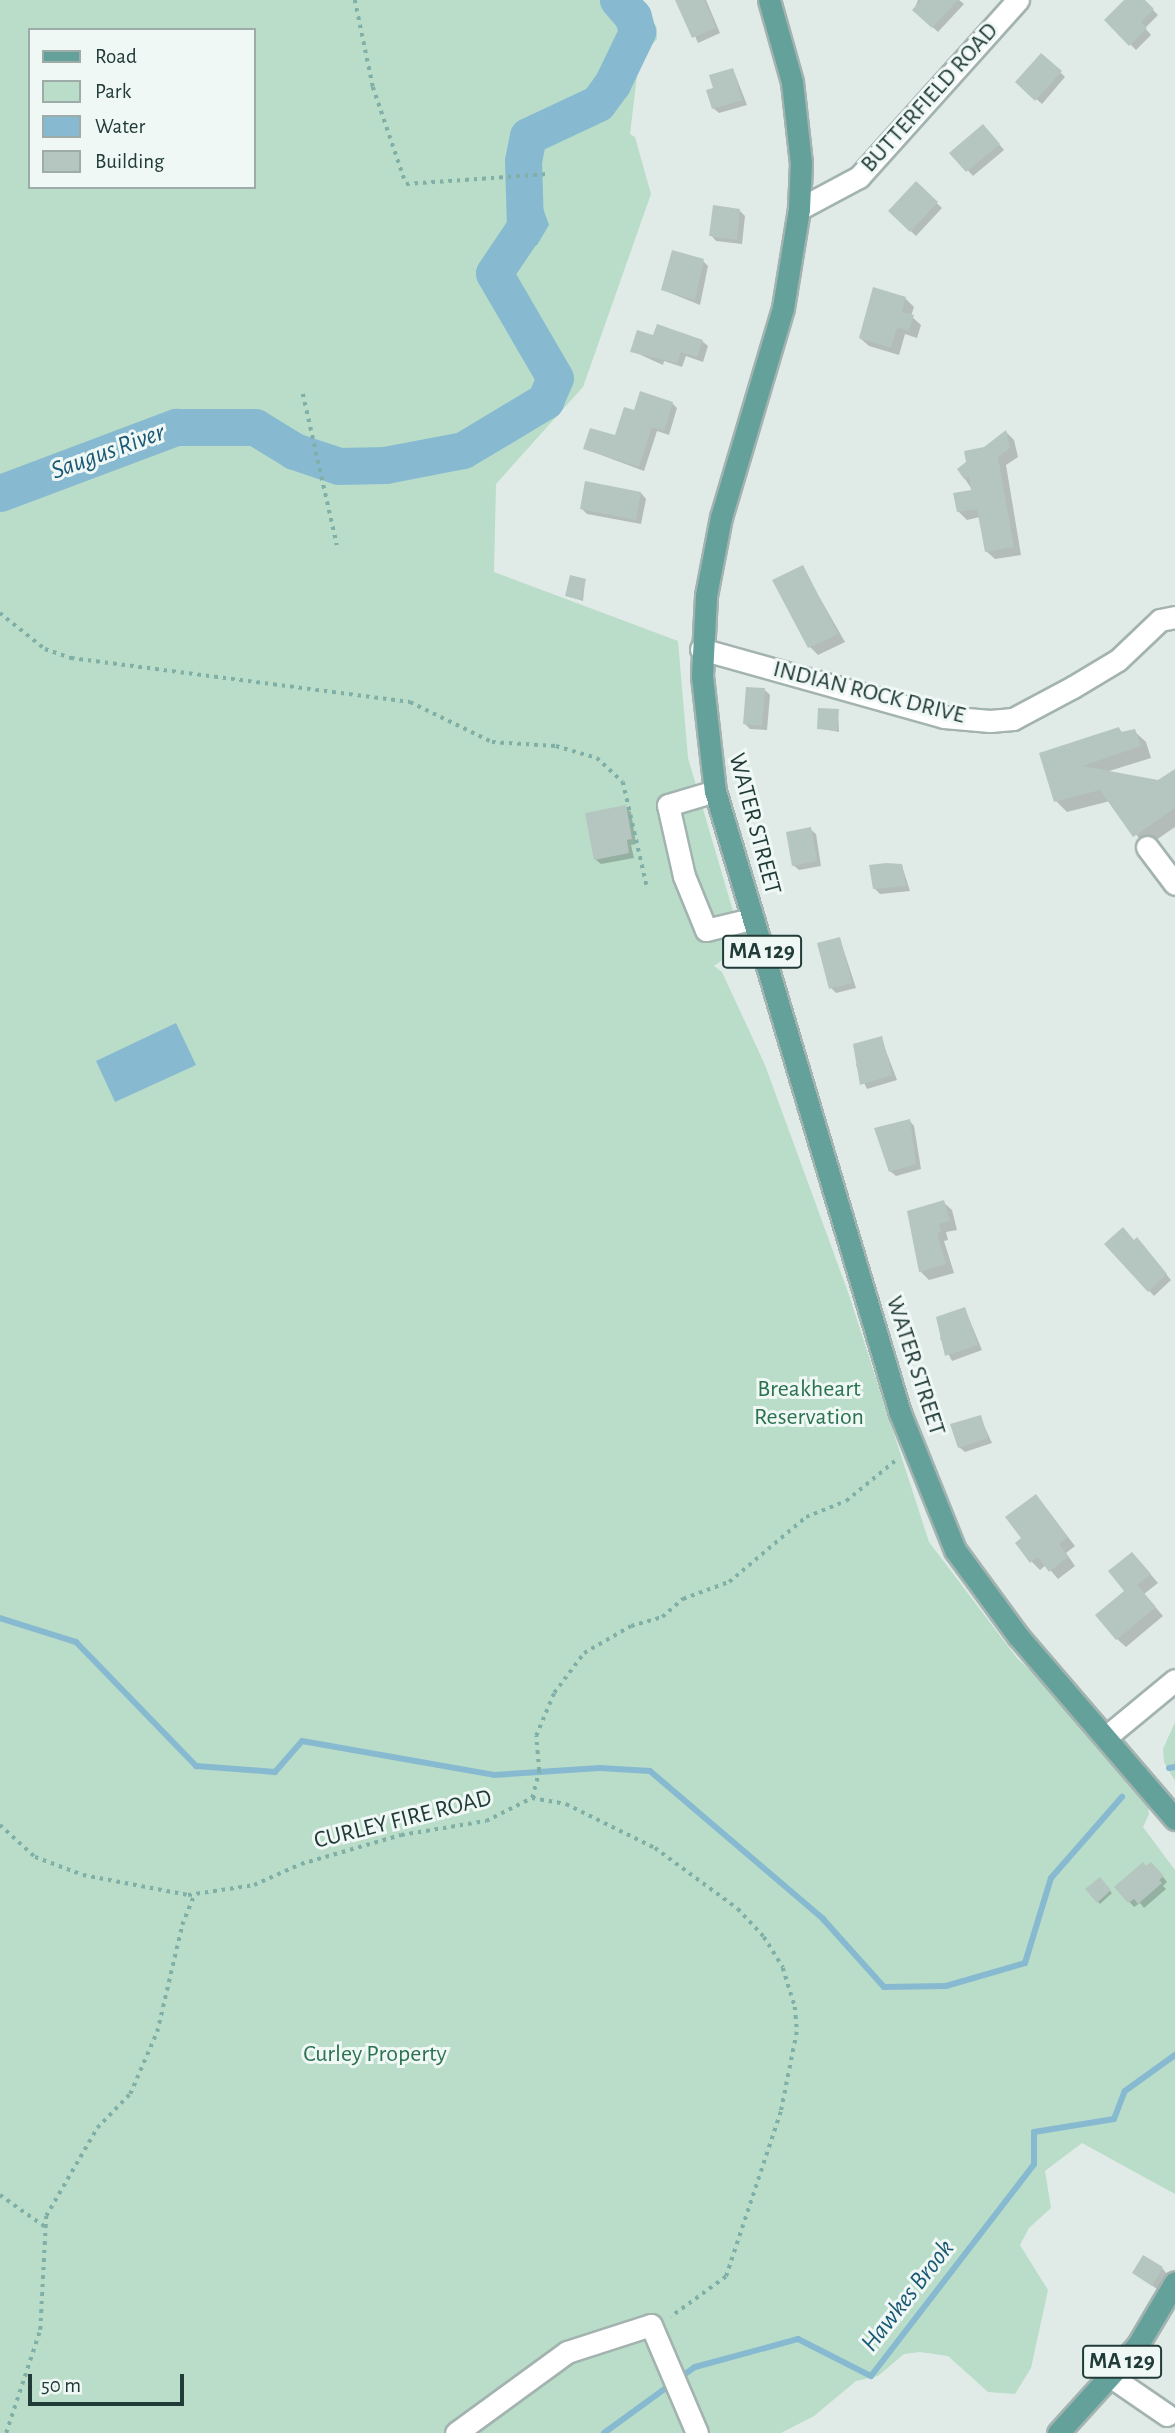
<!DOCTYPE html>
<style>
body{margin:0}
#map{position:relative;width:1175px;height:2433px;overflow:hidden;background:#e0ebe8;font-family:"Alegreya Sans",sans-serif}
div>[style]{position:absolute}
.green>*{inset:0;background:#b9ddc8}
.water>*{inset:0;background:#87bad1}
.shadow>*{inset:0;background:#0003}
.stream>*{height:6px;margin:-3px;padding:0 3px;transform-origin:3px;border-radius:3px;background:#87bad1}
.river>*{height:37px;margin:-18.5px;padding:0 18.5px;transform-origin:18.5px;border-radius:18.5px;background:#87bad1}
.building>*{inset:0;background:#b5c6c1}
.path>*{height:3.5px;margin-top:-1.75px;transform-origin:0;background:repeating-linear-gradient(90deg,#80afa7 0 3.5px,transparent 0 8.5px)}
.roads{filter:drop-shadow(2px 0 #a3b3b0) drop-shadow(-2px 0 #a3b3b0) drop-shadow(0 2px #a3b3b0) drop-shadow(0 -2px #a3b3b0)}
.minor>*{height:21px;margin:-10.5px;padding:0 10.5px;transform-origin:10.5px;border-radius:10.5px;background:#fff}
.major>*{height:21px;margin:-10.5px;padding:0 10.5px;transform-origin:10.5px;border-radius:10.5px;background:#64a19b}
span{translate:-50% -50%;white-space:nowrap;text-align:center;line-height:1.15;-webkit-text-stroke:6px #f0f8f5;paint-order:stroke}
.shield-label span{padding:2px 5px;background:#f0f8f5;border:2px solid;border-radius:5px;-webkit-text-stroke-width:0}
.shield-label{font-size:23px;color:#213b38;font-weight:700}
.street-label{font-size:24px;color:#213b38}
.park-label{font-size:24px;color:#2b7252}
.water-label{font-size:26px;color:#1b5977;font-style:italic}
.legend{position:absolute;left:28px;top:28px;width:228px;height:161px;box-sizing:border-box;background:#f0f8f5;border:2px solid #9daca9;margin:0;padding:9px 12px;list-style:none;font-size:21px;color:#213b38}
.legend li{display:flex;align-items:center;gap:14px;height:35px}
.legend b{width:35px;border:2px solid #9daca9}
.scale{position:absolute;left:28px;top:2374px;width:156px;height:32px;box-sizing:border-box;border:4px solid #213b38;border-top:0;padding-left:9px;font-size:21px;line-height:24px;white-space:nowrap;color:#213b38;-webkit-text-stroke:5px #f0f8f5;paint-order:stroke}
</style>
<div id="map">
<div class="green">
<i style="clip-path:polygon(evenodd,0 0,640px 0,657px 28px,657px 39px,639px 59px,630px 134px,635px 137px,651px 194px,583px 387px,496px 484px,494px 572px,678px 641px,688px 758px,743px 945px,714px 966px,722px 972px,765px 1065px,849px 1295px,929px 1542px,1017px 1658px,1064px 1702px,1096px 1747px,1146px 1793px,1149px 1814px,1143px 1827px,1175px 1870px,1175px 2194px,1082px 2143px,1045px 2171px,1051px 2208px,1029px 2228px,1020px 2245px,1048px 2290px,1031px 2368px,1015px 2394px,988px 2392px,948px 2356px,920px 2352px,904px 2354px,878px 2376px,856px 2381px,814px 2416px,781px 2433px,0 2433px,0 0,30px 30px,254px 30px,254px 187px,30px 187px,30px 30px)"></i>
<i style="clip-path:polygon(1175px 1722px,1175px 1781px,1164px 1762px,1163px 1749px)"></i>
</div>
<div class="water">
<i style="clip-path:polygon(528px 136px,533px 180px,549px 225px,537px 245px,502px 259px,509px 243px,515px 156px)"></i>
<i style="clip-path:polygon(176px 1023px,196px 1065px,115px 1102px,96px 1061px)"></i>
</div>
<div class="shadow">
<i style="clip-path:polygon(680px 0,706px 0,720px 33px,698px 43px)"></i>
<i style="clip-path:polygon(918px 0,959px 0,964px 4px,938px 32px,914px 10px)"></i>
<i style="clip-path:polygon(1127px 0,1143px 0,1158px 15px,1145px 28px,1151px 35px,1136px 50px,1106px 20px)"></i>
<i style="clip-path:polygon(733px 69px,747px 105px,719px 113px,713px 108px,715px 89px)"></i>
<i style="clip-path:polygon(1060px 72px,1065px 77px,1042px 104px,1017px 82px)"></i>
<i style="clip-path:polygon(988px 131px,1004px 150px,973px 176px,952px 153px)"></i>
<i style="clip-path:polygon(916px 184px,942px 208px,916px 236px,890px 211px)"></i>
<i style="clip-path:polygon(739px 210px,745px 216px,742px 244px,716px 241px,711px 235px)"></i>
<i style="clip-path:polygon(703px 261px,708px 266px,700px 305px,663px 290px)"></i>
<i style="clip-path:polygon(905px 298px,914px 307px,911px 316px,921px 325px,917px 338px,905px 334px,899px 355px,869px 346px,860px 338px)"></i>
<i style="clip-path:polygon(654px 337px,702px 341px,708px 346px,703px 362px,686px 356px,682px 367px,664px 361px,663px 365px,632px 351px)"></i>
<i style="clip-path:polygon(672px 403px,677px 408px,669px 435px,657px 431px,644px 471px,585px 449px,616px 438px,635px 412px)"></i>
<i style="clip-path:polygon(1006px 432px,1014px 440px,1018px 457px,1006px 465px,1021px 555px,995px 559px,986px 551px,980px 517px,967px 520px,958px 511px,973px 491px,959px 470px)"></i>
<i style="clip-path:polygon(641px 493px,646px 499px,641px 524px,587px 514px,582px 509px)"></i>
<i style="clip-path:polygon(802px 567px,845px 642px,818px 655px,810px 647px)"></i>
<i style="clip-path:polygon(585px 581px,583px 601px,567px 596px)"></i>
<i style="clip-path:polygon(765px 690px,770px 695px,767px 730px,750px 729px,745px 724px)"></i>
<i style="clip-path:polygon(838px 711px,839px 732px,818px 728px)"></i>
<i style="clip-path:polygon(1119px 729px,1123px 733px,1134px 731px,1146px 742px,1151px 758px,1106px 772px,1159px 782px,1175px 771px,1175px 827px,1146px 847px,1110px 801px,1067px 812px,1056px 801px,1041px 754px)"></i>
<i style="clip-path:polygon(625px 807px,631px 812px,636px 844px,631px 845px,634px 858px,601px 864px,595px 859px)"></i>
<i style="clip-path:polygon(810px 829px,816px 834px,821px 866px,799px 870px,793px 865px)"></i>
<i style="clip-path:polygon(902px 866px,910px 891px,880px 894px,874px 888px)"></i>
<i style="clip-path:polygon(840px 939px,856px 988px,836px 993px,831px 988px)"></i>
<i style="clip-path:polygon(881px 1038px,897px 1080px,867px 1089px,856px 1065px)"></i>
<i style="clip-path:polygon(909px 1120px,914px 1126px,921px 1169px,896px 1176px,890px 1171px)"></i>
<i style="clip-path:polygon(943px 1202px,952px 1210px,957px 1230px,946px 1232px,948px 1240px,944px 1241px,954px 1273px,929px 1280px,920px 1271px)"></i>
<i style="clip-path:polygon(1107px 1244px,1142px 1245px,1171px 1280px,1154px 1296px)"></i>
<i style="clip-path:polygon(965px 1309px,982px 1350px,952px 1361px,940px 1338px)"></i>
<i style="clip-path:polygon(980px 1417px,992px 1443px,965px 1452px,959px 1447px)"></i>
<i style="clip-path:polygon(1036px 1496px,1075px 1546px,1066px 1553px,1075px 1566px,1058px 1579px,1046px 1565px,1040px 1570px,1032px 1562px,1024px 1539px)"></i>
<i style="clip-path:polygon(1140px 1562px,1158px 1583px,1144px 1594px,1163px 1616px,1126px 1647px,1117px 1639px,1127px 1592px)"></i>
<i style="clip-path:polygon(1147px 1868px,1157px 1869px,1167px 1882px,1163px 1886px,1166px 1889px,1144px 1908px,1140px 1903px,1134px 1907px,1116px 1887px)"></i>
<i style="clip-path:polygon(1099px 1879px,1112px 1893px,1100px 1904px,1087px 1889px)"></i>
<i style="clip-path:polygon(1162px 2268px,1167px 2274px,1157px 2289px,1134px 2273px)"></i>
</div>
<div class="stream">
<i style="left:0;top:1618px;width:80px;rotate:17.5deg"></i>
<i style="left:76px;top:1642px;width:173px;rotate:45.9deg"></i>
<i style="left:196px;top:1766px;width:79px;rotate:4.3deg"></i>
<i style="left:275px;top:1772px;width:41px;rotate:-48.9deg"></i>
<i style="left:302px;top:1741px;width:195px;rotate:10deg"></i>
<i style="left:494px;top:1775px;width:106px;rotate:-3.8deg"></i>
<i style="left:600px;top:1768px;width:50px;rotate:3.4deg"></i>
<i style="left:650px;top:1771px;width:228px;rotate:40.5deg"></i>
<i style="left:823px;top:1919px;width:91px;rotate:48.1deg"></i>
<i style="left:884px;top:1987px;width:62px;rotate:-0.9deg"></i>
<i style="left:946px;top:1986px;width:82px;rotate:-16.2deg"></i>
<i style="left:1025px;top:1963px;width:89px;rotate:-73deg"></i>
<i style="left:1051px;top:1878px;width:108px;rotate:-48.8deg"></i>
<i style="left:1169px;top:1768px;width:6px;rotate:-9deg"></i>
<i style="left:604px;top:2433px;width:112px;rotate:-36deg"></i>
<i style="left:695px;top:2367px;width:107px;rotate:-15.2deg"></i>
<i style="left:798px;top:2339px;width:82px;rotate:26.9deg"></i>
<i style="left:871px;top:2376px;width:267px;rotate:-52.4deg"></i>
<i style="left:1034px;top:2164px;width:32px;rotate:-90deg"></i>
<i style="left:1034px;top:2132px;width:81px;rotate:-9.2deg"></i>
<i style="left:1114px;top:2119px;width:30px;rotate:-69deg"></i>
<i style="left:1125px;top:2091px;width:62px;rotate:-35.8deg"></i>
</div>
<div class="river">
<i style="left:0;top:493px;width:188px;rotate:-20.6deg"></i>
<i style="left:176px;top:427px;width:79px"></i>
<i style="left:255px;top:427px;width:46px;rotate:31.6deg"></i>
<i style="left:294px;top:451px;width:47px;rotate:18.4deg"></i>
<i style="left:339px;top:466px;width:46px;rotate:-1.2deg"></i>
<i style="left:385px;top:465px;width:79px;rotate:-10.9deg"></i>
<i style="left:463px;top:450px;width:96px;rotate:-30.9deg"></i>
<i style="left:545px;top:401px;width:25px;rotate:-67deg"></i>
<i style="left:555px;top:378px;width:121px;rotate:-120.2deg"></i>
<i style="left:494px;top:273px;width:55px;rotate:-56deg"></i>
<i style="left:525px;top:227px;width:66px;rotate:-91.7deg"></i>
<i style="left:523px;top:161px;width:25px;rotate:-79deg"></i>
<i style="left:528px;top:136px;width:77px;rotate:-25.2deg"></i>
<i style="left:598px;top:103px;width:24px;rotate:-54deg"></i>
<i style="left:612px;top:84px;width:58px;rotate:-64.3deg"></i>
<i style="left:637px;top:32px;width:16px;rotate:-105deg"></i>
<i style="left:633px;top:17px;width:23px;rotate:-131deg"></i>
</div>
<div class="building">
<i style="clip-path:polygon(675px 0,704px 0,716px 28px,692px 38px)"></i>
<i style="clip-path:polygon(921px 0,958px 0,932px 28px,912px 10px)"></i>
<i style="clip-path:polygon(1124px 0,1145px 0,1154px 9px,1141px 22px,1147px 28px,1129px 46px,1104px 20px)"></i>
<i style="clip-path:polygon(1041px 53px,1062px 71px,1035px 101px,1015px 82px)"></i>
<i style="clip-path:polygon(733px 68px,742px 100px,712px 109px,706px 90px,713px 88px,709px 75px)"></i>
<i style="clip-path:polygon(983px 124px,1000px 144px,966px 172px,949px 153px)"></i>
<i style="clip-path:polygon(916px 181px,938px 202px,910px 232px,888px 211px)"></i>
<i style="clip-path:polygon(713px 205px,740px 209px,737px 240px,709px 236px)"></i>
<i style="clip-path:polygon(672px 250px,704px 259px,695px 300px,661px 290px)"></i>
<i style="clip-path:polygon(873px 287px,906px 297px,902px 312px,914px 315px,909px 331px,897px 327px,891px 348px,859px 338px)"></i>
<i style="clip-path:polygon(657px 324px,703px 340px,697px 357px,681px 352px,677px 363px,630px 352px,637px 330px,653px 335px)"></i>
<i style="clip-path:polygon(640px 391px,673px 402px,664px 431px,652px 427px,639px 467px,583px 449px,590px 428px,615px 435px,624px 407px,634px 410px)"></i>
<i style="clip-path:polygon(1006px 430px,1010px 448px,998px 457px,1014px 547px,985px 552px,977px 509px,957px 512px,953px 493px,971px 490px,969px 476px,964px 479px,957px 469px,966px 462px,964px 451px,984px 447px)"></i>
<i style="clip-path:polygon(585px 481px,641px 492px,636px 520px,580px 509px)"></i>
<i style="clip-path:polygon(803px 565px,838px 634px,808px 648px,772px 580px)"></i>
<i style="clip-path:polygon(570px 575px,586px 579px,581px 600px,565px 596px)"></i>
<i style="clip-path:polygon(746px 687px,765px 688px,762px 726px,743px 724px)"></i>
<i style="clip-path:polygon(818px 708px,839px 709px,837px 731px,817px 729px)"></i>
<i style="clip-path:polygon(1119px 727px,1121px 732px,1135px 729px,1141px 746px,1082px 766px,1158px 780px,1175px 769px,1175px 808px,1133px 837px,1100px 790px,1054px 802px,1039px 753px)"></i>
<i style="clip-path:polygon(626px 805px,632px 839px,627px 840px,629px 853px,594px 860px,585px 813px)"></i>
<i style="clip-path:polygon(811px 827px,817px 861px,792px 866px,786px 832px)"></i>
<i style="clip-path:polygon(886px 863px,902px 864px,906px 886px,873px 889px,869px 865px)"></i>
<i style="clip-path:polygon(840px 937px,852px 983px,829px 989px,817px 943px)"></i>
<i style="clip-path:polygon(882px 1036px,892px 1075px,860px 1085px,853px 1044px)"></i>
<i style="clip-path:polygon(910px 1119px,916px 1164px,889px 1172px,874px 1128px)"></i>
<i style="clip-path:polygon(944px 1200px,950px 1221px,939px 1224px,941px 1232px,937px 1233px,946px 1264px,919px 1272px,907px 1211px)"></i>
<i style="clip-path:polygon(1123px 1227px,1134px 1240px,1137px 1237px,1167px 1274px,1148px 1292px,1104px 1244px)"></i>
<i style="clip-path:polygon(965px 1307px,978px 1345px,945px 1356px,936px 1317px)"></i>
<i style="clip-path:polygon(981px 1415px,988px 1438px,958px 1448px,950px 1424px)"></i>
<i style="clip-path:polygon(1036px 1494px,1068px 1537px,1059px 1544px,1068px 1557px,1049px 1572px,1038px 1557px,1030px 1563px,1015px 1543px,1021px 1538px,1005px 1517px)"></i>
<i style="clip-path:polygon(1132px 1552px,1151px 1574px,1137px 1585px,1156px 1607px,1116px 1640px,1095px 1615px,1124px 1591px,1108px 1571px)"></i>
<i style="clip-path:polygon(1143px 1862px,1146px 1866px,1151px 1862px,1164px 1876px,1159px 1880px,1162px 1883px,1138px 1904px,1134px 1899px,1128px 1903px,1114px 1887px)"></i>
<i style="clip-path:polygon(1100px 1877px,1111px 1890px,1097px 1903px,1085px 1889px)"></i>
<i style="clip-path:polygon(1143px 2255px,1163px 2267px,1152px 2286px,1132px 2273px)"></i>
</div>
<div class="path">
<i style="left:355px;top:0;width:89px;rotate:78.3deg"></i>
<i style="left:373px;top:87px;width:102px;rotate:71.2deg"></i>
<i style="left:406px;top:184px;width:142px;rotate:-4deg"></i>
<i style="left:303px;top:394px;width:155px;rotate:77.3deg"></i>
<i style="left:0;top:613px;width:58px;rotate:38.7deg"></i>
<i style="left:45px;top:649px;width:28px;rotate:19deg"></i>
<i style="left:71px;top:658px;width:342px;rotate:7.4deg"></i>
<i style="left:410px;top:702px;width:91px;rotate:26deg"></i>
<i style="left:492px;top:742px;width:64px;rotate:3.6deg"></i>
<i style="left:556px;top:746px;width:43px;rotate:16.3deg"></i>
<i style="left:597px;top:758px;width:35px;rotate:43deg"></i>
<i style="left:623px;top:782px;width:108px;rotate:77.1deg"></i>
<i style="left:532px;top:1798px;width:35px;rotate:10deg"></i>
<i style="left:566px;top:1804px;width:99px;rotate:26.3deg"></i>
<i style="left:655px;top:1848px;width:103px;rotate:36.3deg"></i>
<i style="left:738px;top:1909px;width:38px;rotate:47deg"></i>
<i style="left:764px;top:1937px;width:36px;rotate:58deg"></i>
<i style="left:783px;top:1968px;width:41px;rotate:72.9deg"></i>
<i style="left:795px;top:2007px;width:25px;rotate:85deg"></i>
<i style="left:797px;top:2032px;width:82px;rotate:101.3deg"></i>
<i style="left:781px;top:2112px;width:174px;rotate:108.4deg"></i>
<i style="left:726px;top:2277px;width:68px;rotate:144deg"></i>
<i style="left:0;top:1825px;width:47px;rotate:42.4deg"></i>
<i style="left:35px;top:1857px;width:51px;rotate:20.6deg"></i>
<i style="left:83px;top:1875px;width:107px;rotate:10.8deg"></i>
<i style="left:188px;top:1895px;width:67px;rotate:-8.6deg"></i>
<i style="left:254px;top:1885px;width:51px;rotate:-24.1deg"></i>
<i style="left:301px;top:1864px;width:104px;rotate:-16.2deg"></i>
<i style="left:401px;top:1835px;width:86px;rotate:-9.4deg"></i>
<i style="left:486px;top:1821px;width:51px;rotate:-26.6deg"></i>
<i style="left:532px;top:1798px;width:28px;rotate:-75deg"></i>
<i style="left:539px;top:1771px;width:35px;rotate:-95deg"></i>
<i style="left:536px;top:1736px;width:47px;rotate:-67.3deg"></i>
<i style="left:554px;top:1693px;width:50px;rotate:-53.1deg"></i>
<i style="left:584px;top:1653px;width:54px;rotate:-29.9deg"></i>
<i style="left:631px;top:1626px;width:32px;rotate:-16deg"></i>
<i style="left:662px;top:1617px;width:28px;rotate:-41deg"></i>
<i style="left:683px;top:1599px;width:49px;rotate:-20.3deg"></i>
<i style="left:729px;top:1582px;width:101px;rotate:-40.2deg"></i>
<i style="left:806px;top:1517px;width:43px;rotate:-21.8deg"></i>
<i style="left:846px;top:1501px;width:65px;rotate:-39.4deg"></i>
<i style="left:0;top:2195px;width:54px;rotate:35.2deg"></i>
<i style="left:6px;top:2433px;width:108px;rotate:-71.7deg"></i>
<i style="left:40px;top:2330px;width:114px;rotate:-87deg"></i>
<i style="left:46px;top:2216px;width:102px;rotate:-59.9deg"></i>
<i style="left:97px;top:2128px;width:47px;rotate:-45.9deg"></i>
<i style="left:130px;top:2094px;width:68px;rotate:-66.5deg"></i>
<i style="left:157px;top:2032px;width:110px;rotate:-76.8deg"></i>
<i style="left:182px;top:1925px;width:32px;rotate:-68deg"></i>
</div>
<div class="roads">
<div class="minor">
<i style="left:799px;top:209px;width:68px;rotate:-28.1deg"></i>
<i style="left:859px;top:177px;width:238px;rotate:-48.1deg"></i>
<i style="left:701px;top:649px;width:252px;rotate:15.6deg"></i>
<i style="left:944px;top:717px;width:46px;rotate:5deg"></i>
<i style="left:990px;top:721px;width:23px;rotate:-5deg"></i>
<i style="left:1013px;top:719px;width:68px;rotate:-28.1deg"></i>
<i style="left:1073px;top:687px;width:52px;rotate:-31deg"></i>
<i style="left:1118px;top:660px;width:58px;rotate:-43.6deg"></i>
<i style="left:1160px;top:620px;width:15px;rotate:-11deg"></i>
<i style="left:715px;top:791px;width:49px;rotate:163.4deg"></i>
<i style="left:668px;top:805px;width:73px;rotate:77.3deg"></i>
<i style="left:684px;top:876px;width:58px;rotate:67.8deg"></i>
<i style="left:706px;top:930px;width:46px;rotate:-13.7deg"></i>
<i style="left:1147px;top:847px;width:46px;rotate:52.9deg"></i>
<i style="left:1106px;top:1737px;width:89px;rotate:-39.6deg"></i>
<i style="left:1110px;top:2376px;width:69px;rotate:34.4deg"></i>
<i style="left:456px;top:2433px;width:137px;rotate:-36.1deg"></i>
<i style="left:567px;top:2352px;width:88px;rotate:-17.8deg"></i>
<i style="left:651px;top:2325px;width:117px;rotate:66.9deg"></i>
</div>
<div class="major">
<i style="left:769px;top:0;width:85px;rotate:74.3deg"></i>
<i style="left:792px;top:82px;width:81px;rotate:83.7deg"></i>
<i style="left:801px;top:163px;width:46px;rotate:92.5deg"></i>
<i style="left:799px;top:209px;width:100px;rotate:99.2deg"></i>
<i style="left:783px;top:308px;width:218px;rotate:106.5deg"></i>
<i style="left:721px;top:517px;width:80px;rotate:100.8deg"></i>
<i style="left:706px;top:596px;width:80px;rotate:92.9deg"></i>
<i style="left:702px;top:676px;width:116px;rotate:83.6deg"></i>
<i style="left:715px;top:791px;width:649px;rotate:73.44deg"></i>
<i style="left:900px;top:1413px;width:148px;rotate:68.1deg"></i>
<i style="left:955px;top:1550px;width:107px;rotate:53.8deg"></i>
<i style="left:1018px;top:1636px;width:241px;rotate:49.4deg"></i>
<i style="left:1058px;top:2433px;width:118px;rotate:-47.8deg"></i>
<i style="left:1137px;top:2346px;width:74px;rotate:-59.3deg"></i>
</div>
</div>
<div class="shield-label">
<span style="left:762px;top:952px">MA 129</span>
<span style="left:1122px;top:2362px">MA 129</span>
</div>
<div class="street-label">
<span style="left:930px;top:98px;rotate:-48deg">BUTTERFIELD ROAD</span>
<span style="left:869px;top:693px;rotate:14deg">INDIAN ROCK DRIVE</span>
<span style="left:754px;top:824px;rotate:75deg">WATER STREET</span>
<span style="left:915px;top:1366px;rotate:72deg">WATER STREET</span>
<span style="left:403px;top:1820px;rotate:-14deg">CURLEY FIRE ROAD</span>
</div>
<div class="park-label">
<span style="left:809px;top:1404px">Breakheart<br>Reservation</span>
<span style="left:375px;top:2055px">Curley Property</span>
</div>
<div class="water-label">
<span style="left:108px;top:452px;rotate:-20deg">Saugus River</span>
<span style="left:908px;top:2296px;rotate:-52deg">Hawkes Brook</span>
</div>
<ul class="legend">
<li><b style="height:9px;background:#64a19b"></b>Road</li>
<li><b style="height:19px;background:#b9ddc8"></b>Park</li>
<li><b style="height:19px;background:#87bad1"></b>Water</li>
<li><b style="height:19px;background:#b5c6c1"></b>Building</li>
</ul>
<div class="scale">50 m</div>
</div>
